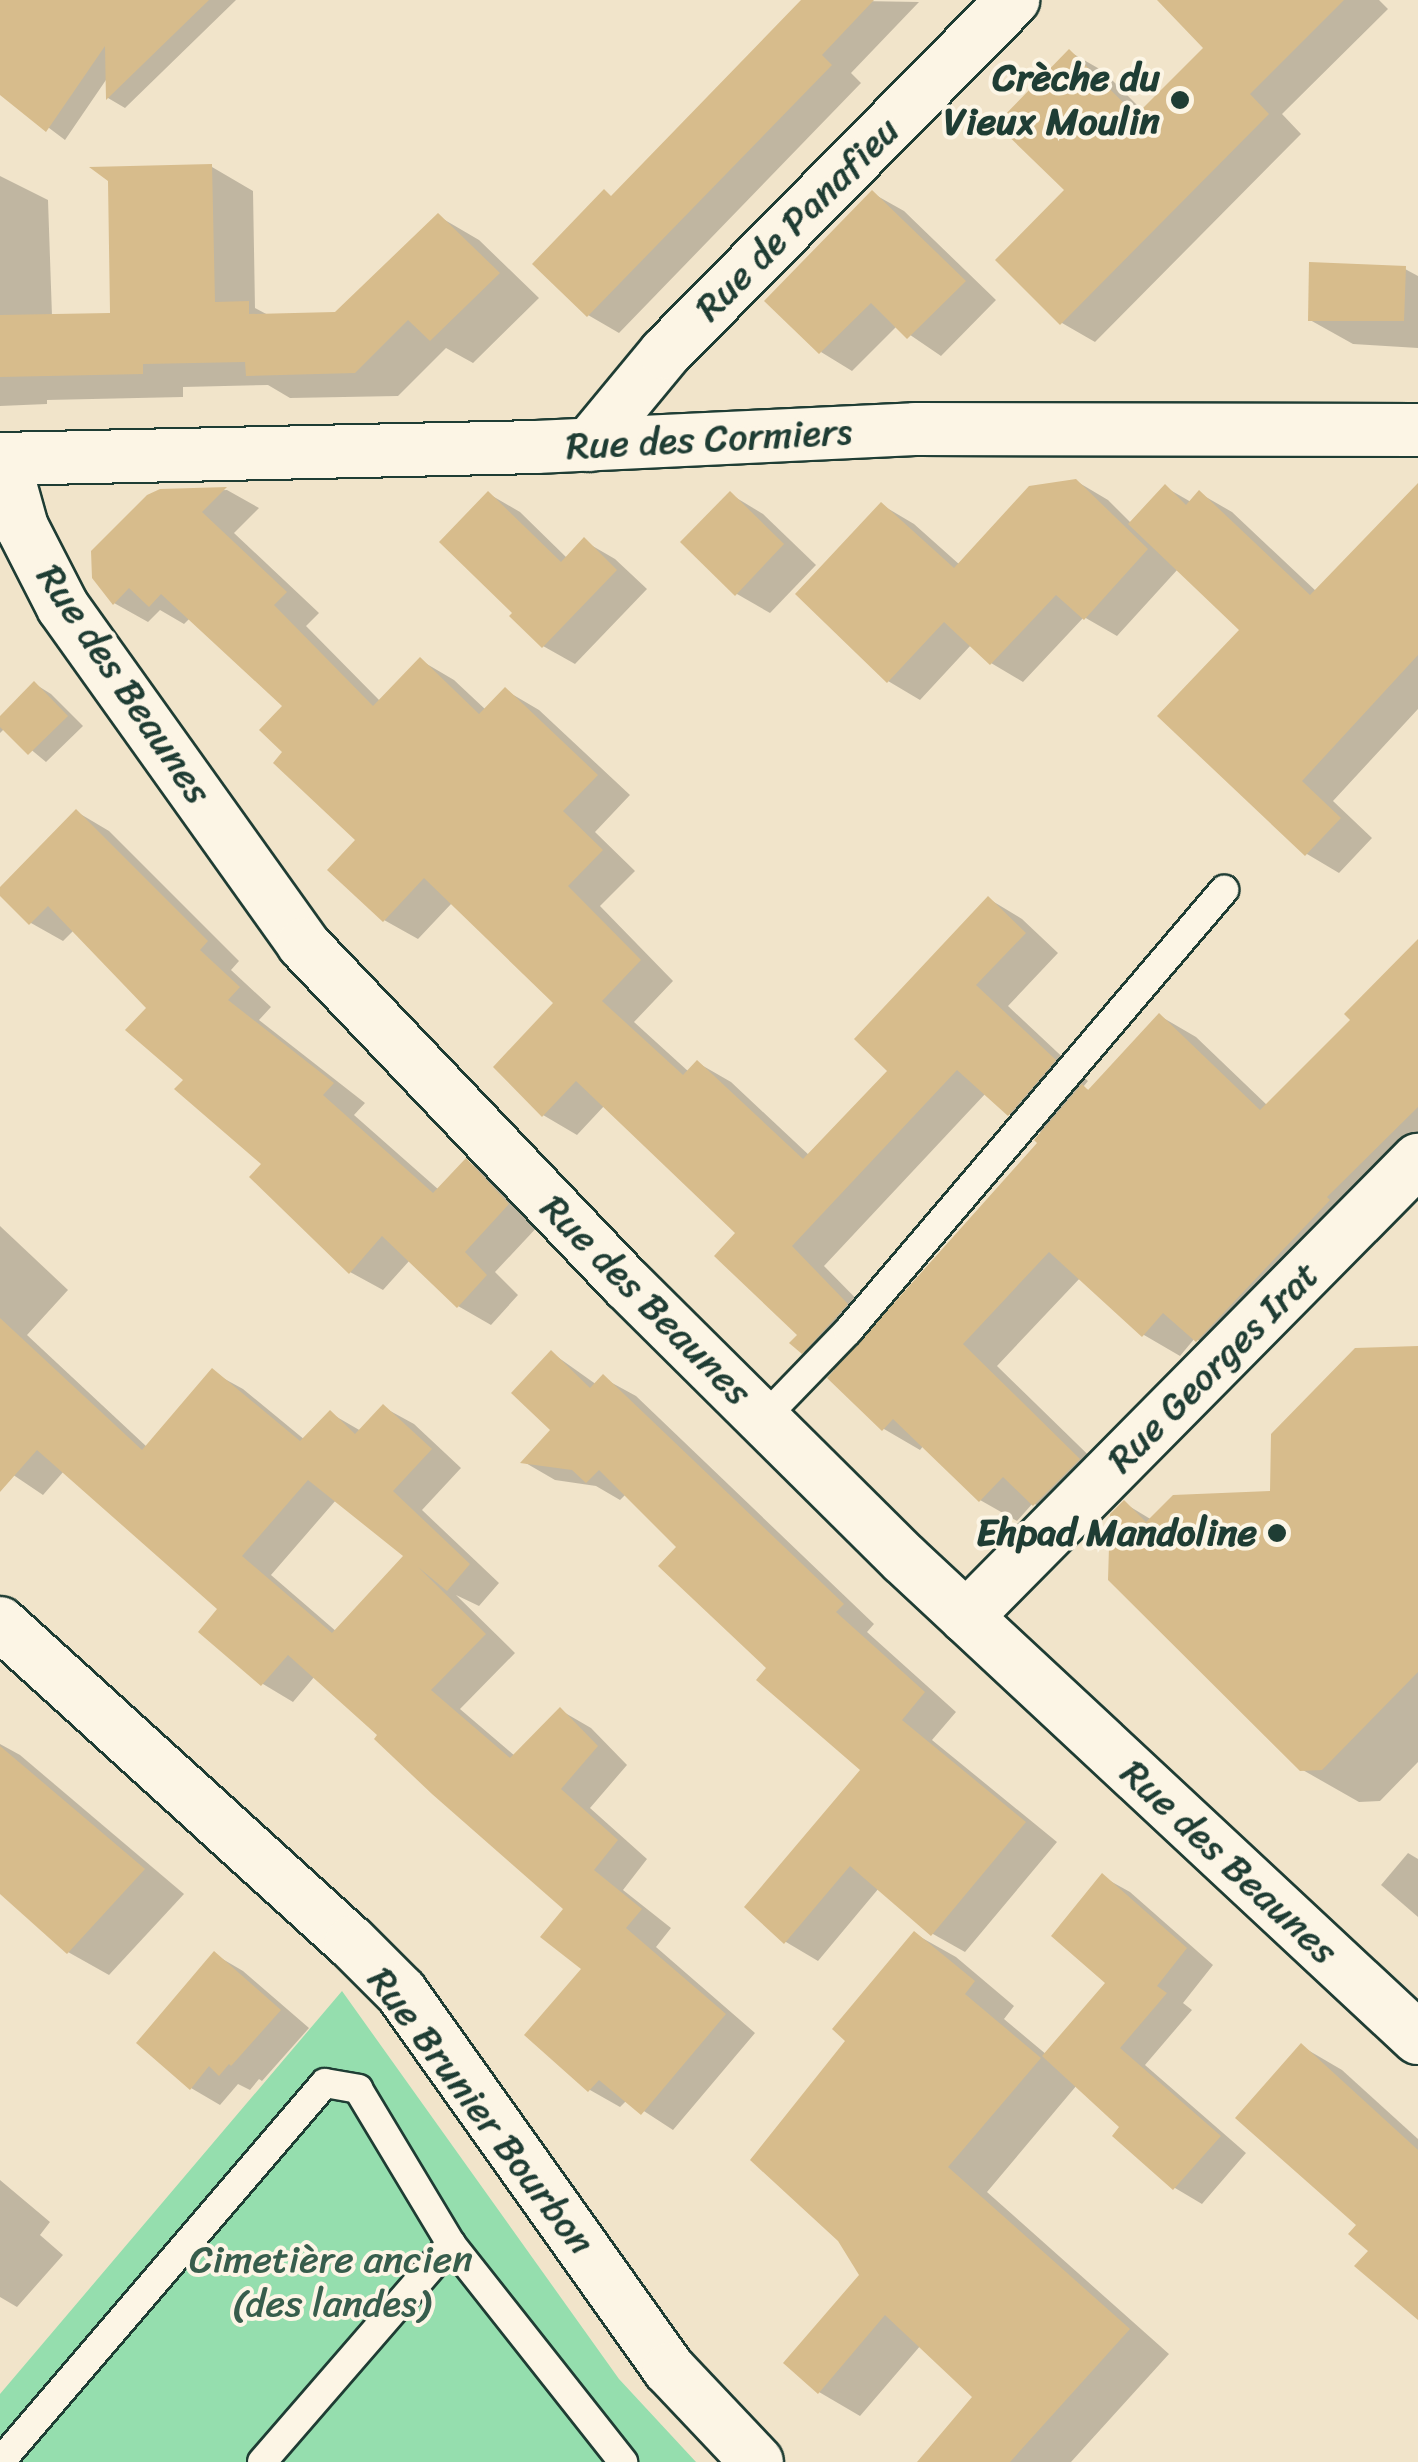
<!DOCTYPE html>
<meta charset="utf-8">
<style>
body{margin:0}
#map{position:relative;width:1418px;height:2462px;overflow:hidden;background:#f1e4ca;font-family:Sriracha,sans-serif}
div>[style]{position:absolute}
.green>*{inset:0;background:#95deae}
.shadow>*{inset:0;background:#0003}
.building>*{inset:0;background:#d7bc8c}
.roads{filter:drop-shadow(2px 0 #1f3d34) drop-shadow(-2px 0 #1f3d34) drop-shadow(0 2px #1f3d34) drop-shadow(0 -2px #1f3d34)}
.service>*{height:28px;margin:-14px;padding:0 14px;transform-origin:14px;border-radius:14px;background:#fcf5e5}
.minor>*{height:52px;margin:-26px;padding:0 26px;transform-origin:26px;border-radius:26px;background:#fcf5e5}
.dots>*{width:28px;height:28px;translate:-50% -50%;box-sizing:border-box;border:5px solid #fcf5e5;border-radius:50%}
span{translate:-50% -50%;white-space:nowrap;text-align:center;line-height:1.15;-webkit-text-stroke:8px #fcf5e5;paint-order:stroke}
.poi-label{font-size:38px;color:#1f3d34;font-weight:700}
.right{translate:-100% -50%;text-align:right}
.street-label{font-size:38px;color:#1f3d34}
.park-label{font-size:38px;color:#375d4c}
</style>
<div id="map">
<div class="green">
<i style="clip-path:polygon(342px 1991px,619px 2379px,696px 2462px,0 2462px,0 2394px)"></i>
</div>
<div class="shadow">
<i style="clip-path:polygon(7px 0,236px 0,125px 108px,108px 98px,108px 77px,65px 140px,0 91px,0 11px)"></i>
<i style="clip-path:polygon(803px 0,919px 2px,851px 73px,861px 83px,619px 333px,588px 315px,614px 198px)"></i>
<i style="clip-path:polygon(1200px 0,1379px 0,1388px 9px,1282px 114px,1301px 134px,1095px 342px,1062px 323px,999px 260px,1067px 190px,1070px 52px,1103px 71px,1143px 111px,1207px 48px)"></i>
<i style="clip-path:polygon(212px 167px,253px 191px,255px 308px,270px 316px,336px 315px,438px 216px,479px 240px,539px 298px,473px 363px,446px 348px,398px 396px,290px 398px,268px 385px,183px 387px,183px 397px,47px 400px,47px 404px,0 406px,0 176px,48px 200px,52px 316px,113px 315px)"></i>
<i style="clip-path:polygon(872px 193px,904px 211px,996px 300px,941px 356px,897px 326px,852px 371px,821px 352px)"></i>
<i style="clip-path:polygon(1405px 269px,1418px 276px,1418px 348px,1353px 344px,1310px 320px)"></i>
<i style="clip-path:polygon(1076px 481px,1108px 500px,1132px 524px,1165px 487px,1191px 502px,1199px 493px,1232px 512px,1317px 592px,1418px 522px,1418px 709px,1333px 801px,1372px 838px,1339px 873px,1307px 854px,1161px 716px,1242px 630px,1178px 569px,1117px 636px,1084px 617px,1023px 682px,991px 663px,971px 645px,920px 700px,888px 681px,882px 505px,914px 524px,960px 565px)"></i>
<i style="clip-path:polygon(evenodd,227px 490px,259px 508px,234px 533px,319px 613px,306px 626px,381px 702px,420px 660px,454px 680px,486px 710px,505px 690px,539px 710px,630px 795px,595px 832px,635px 871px,600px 906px,673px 981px,634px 1022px,689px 1072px,698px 1063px,731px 1082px,810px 1156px,890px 1071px,989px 899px,1022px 919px,1058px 953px,1008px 1006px,1088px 1081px,1083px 1087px,1090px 1091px,1160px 1016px,1196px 1037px,1268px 1106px,1353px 1020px,1418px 943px,1418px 1163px,1233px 1361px,1195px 1338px,1180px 1356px,1144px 1335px,1081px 1277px,997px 1366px,1115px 1481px,1071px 1525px,1033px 1503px,1017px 1521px,980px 1500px,924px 1445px,920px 1450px,884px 1429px,836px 1371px,803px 1352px,801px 1335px,739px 1232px,605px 1105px,577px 1135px,543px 1115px,557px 1003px,452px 903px,418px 939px,384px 920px,358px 840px,286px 752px,285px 706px,191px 617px,184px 624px,160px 610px,148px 622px,114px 603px,160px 492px,227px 490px,986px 1093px,1009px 1114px,1043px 1134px,1041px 1143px,880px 1323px,824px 1266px,986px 1093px)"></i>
<i style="clip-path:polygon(489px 494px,520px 512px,567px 558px,584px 541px,615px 559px,647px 589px,575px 664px,543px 646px,516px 612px)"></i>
<i style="clip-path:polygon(730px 494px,763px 514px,816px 565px,770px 613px,737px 594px)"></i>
<i style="clip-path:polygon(35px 684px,51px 694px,83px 726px,46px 762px,5px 728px,0 733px,0 720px)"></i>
<i style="clip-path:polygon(77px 812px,109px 831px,239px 961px,231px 970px,271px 1007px,259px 1020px,365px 1103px,354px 1115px,439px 1190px,466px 1161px,499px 1180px,540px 1224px,495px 1272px,518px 1295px,491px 1325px,458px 1306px,410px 1260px,383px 1290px,350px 1272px,264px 1164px,187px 1080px,149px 1008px,74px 930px,63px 941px,31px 923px,0 892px)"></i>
<i style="clip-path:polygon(evenodd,0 1226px,68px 1290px,27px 1335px,147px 1447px,212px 1372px,243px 1389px,305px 1440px,330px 1413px,361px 1431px,383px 1407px,414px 1424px,461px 1468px,422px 1510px,499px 1583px,479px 1606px,456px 1595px,515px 1653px,460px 1709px,515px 1756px,560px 1710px,591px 1728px,627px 1765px,590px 1808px,647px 1859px,623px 1890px,671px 1928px,656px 1947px,755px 2033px,673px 2130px,627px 2100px,620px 2107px,590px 2090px,584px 1969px,566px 1908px,315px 1676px,293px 1702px,263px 1684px,201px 1632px,221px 1609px,64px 1471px,43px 1495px,0 1466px,0 1226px,336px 1500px,407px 1555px,337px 1632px,271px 1575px,336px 1500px)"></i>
<i style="clip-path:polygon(1418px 1349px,1418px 1762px,1380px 1801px,1359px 1802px,1301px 1769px,1124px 1503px,1152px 1520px,1272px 1493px)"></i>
<i style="clip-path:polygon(552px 1353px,597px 1385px,603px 1378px,636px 1396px,874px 1624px,867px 1632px,956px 1712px,932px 1740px,1057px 1842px,965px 1952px,933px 1934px,879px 1888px,818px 1961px,786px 1942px,748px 1907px,863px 1770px,769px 1668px,680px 1547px,626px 1494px,620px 1500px,596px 1486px,555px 1480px,524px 1462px,554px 1430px)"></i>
<i style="clip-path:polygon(0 1744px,20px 1755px,184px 1894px,109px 1975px,68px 1952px,0 1881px)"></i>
<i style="clip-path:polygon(1408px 1853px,1418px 1859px,1418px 1917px,1381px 1885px)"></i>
<i style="clip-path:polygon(1103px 1877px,1130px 1892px,1213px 1965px,1183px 2003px,1192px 2010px,1145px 2065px,1246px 2153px,1202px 2204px,1175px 2188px,1115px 2136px,1123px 2127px,1077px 2085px,987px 2192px,1169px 2354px,1071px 2462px,920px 2462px,976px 2396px,921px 2345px,860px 2416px,819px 2392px,862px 2276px,849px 2041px,915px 1934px,956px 1957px,1014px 2006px,1004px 2019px,1047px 2055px,1108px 1983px)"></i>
<i style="clip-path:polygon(214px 1954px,243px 1971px,309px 2028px,262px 2081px,259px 2079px,250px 2090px,238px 2084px,220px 2105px,191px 2088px)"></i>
<i style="clip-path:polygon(1301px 2046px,1342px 2070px,1418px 2139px,1418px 2317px,1359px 2225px)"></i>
<i style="clip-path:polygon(0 2180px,50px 2222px,40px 2235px,63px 2255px,17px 2307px,0 2297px)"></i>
</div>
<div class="building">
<i style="clip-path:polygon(0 0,209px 0,106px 100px,105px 46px,46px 132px,0 95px)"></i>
<i style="clip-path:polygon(801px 0,874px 0,822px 55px,832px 65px,587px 317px,532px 264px,604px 189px,611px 196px)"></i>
<i style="clip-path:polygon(1157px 0,1344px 0,1250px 94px,1269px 114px,1060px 325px,995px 260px,1064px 190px,996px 124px,1069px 49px,1136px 115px,1203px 48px)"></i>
<i style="clip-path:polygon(212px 164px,215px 302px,249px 301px,249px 314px,335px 312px,438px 213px,500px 273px,430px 341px,408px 320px,355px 373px,246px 376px,245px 362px,143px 364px,143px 374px,0 377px,0 315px,110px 313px,108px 181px,89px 167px)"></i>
<i style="clip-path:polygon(872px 190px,966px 281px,907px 339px,871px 303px,819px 354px,764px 301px)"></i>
<i style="clip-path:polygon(1309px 262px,1406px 266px,1404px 321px,1308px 321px)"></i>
<i style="clip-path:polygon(1076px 479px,1148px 549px,1084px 620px,1056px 595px,990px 665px,944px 622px,887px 683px,795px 594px,881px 502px,954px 568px,1029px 486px)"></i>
<i style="clip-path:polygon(1418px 483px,1418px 655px,1302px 781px,1341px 818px,1305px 856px,1157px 716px,1239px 630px,1128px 524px,1165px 484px,1186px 505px,1199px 490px,1310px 595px)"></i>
<i style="clip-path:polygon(227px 487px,202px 512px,287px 592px,274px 605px,373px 706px,420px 657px,479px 714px,505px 687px,598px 775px,563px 811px,603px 850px,568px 886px,641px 960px,602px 1001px,683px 1075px,697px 1060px,803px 1159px,887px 1071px,854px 1039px,988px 896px,1026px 933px,976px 985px,1056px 1060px,1008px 1116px,957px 1070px,792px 1246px,848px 1304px,802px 1354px,789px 1343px,797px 1335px,714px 1256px,735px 1233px,576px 1081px,542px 1117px,493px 1067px,553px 1003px,424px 878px,383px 922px,327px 870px,355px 840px,273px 763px,282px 752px,259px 730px,282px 706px,161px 594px,149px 607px,129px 588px,113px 605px,92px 578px,91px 551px,147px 495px,160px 489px)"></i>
<i style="clip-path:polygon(488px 491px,561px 562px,584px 537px,617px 570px,542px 648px,509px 616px,512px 613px,439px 542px)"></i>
<i style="clip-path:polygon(730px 491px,784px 544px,735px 596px,680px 542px)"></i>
<i style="clip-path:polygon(34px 681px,68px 716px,28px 755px,0 727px,0 716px)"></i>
<i style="clip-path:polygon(76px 809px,208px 941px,200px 950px,240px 987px,228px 1000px,334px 1083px,323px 1095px,433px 1193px,466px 1158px,509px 1204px,465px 1252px,487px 1275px,457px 1308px,382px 1236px,349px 1274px,249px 1177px,261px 1164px,174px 1089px,183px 1080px,125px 1030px,146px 1008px,48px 906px,29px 925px,0 896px,0 887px)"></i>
<i style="clip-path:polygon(1418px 939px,1418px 1107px,1327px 1197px,1330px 1200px,1196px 1342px,1163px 1313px,1142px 1337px,1049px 1252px,963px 1344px,1080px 1459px,1033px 1506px,1003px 1477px,979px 1502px,893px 1419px,882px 1431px,827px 1378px,1037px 1143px,1034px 1140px,1082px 1084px,1088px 1090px,1159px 1013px,1260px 1110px,1350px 1020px,1344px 1014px)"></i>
<i style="clip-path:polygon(evenodd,0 1318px,142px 1450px,212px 1368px,300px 1441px,330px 1410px,355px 1434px,383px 1404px,432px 1449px,393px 1491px,470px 1564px,447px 1591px,418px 1567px,486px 1634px,431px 1690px,510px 1758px,560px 1707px,598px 1746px,561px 1789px,618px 1840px,594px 1870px,642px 1909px,626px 1928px,726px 2014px,641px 2115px,599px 2080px,588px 2092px,524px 2035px,581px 1969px,540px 1937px,563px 1909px,432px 1794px,374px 1739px,377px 1735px,288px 1655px,261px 1686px,198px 1632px,217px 1609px,37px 1450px,0 1492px,0 1318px,308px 1480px,403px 1556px,332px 1633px,242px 1556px,308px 1480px)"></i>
<i style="clip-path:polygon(1418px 1346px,1418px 1672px,1322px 1770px,1300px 1771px,1108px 1580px,1110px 1514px,1124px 1500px,1146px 1522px,1173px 1495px,1270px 1491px,1271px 1434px,1355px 1348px)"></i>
<i style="clip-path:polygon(551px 1350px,590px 1388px,603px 1374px,844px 1604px,836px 1612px,925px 1692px,902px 1720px,1026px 1822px,931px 1936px,850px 1866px,784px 1944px,744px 1907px,860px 1770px,756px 1680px,766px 1668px,658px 1566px,676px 1547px,599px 1470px,586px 1483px,572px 1470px,520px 1463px,550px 1430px,511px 1393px)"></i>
<i style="clip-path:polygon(0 1746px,145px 1869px,67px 1954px,0 1894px)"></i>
<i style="clip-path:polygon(1102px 1873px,1187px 1948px,1157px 1986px,1167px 1993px,1120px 2048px,1221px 2136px,1173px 2190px,1112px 2136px,1119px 2127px,1042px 2056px,1105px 1983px,1051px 1936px)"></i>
<i style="clip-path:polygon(914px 1931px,975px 1981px,965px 1994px,1041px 2058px,948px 2167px,1130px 2329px,1010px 2462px,917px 2462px,972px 2397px,885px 2315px,818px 2394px,783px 2363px,859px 2275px,838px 2241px,750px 2160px,845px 2041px,832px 2029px)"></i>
<i style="clip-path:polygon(214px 1951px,281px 2010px,231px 2066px,229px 2064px,219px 2076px,209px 2066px,190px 2090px,136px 2043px)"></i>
<i style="clip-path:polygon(1301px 2043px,1418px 2150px,1418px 2320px,1354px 2266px,1368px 2251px,1348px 2234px,1356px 2225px,1235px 2118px)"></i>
</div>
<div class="roads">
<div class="service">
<i style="left:763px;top:1419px;width:122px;rotate:-46deg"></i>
<i style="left:848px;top:1331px;width:580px;rotate:-49.55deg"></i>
<i style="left:0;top:2462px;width:499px;rotate:-49.4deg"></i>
<i style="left:325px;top:2083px;width:34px;rotate:10deg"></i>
<i style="left:358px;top:2089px;width:181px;rotate:59deg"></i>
<i style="left:451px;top:2244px;width:278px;rotate:51.7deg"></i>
<i style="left:262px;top:2462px;width:289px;rotate:-49.1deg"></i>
</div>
<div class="minor">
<i style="left:589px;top:445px;width:119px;rotate:-50.4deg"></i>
<i style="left:665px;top:353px;width:496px;rotate:-45.4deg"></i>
<i style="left:0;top:459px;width:536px;rotate:-1.28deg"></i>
<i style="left:536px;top:447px;width:379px;rotate:-2.7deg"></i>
<i style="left:915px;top:429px;width:503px;rotate:0.11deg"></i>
<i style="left:3px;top:459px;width:71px;rotate:74.4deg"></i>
<i style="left:22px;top:527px;width:90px;rotate:62.9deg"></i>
<i style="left:63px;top:607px;width:414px;rotate:54.5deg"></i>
<i style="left:303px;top:944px;width:470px;rotate:46.4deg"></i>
<i style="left:627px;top:1284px;width:389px;rotate:44.8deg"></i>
<i style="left:903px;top:1558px;width:704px;rotate:42.99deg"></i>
<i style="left:966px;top:1617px;width:643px;rotate:-45.32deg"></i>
<i style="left:0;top:1623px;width:474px;rotate:42.3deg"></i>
<i style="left:351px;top:1942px;width:71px;rotate:45deg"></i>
<i style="left:401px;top:1992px;width:463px;rotate:54.6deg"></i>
<i style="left:669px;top:2369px;width:128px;rotate:46.6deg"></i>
</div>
</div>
<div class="dots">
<i style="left:1180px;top:100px;background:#1f3d34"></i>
<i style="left:1277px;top:1533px;background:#1f3d34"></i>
</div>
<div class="poi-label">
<span class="right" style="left:1160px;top:100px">Crèche du<br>Vieux Moulin</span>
<span class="right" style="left:1257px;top:1533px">Ehpad Mandoline</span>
</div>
<div class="street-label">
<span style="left:797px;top:219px;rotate:-45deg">Rue de Panafieu</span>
<span style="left:709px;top:439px;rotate:-3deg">Rue des Cormiers</span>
<span style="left:124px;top:684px;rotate:56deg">Rue des Beaunes</span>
<span style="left:646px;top:1300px;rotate:45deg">Rue des Beaunes</span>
<span style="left:1213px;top:1367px;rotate:-45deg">Rue Georges Irat</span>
<span style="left:1229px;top:1862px;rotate:43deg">Rue des Beaunes</span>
<span style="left:481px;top:2111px;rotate:53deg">Rue Brunier Bourbon</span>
</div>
<div class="park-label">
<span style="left:331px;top:2282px">Cimetière ancien<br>(des landes)</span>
</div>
</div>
